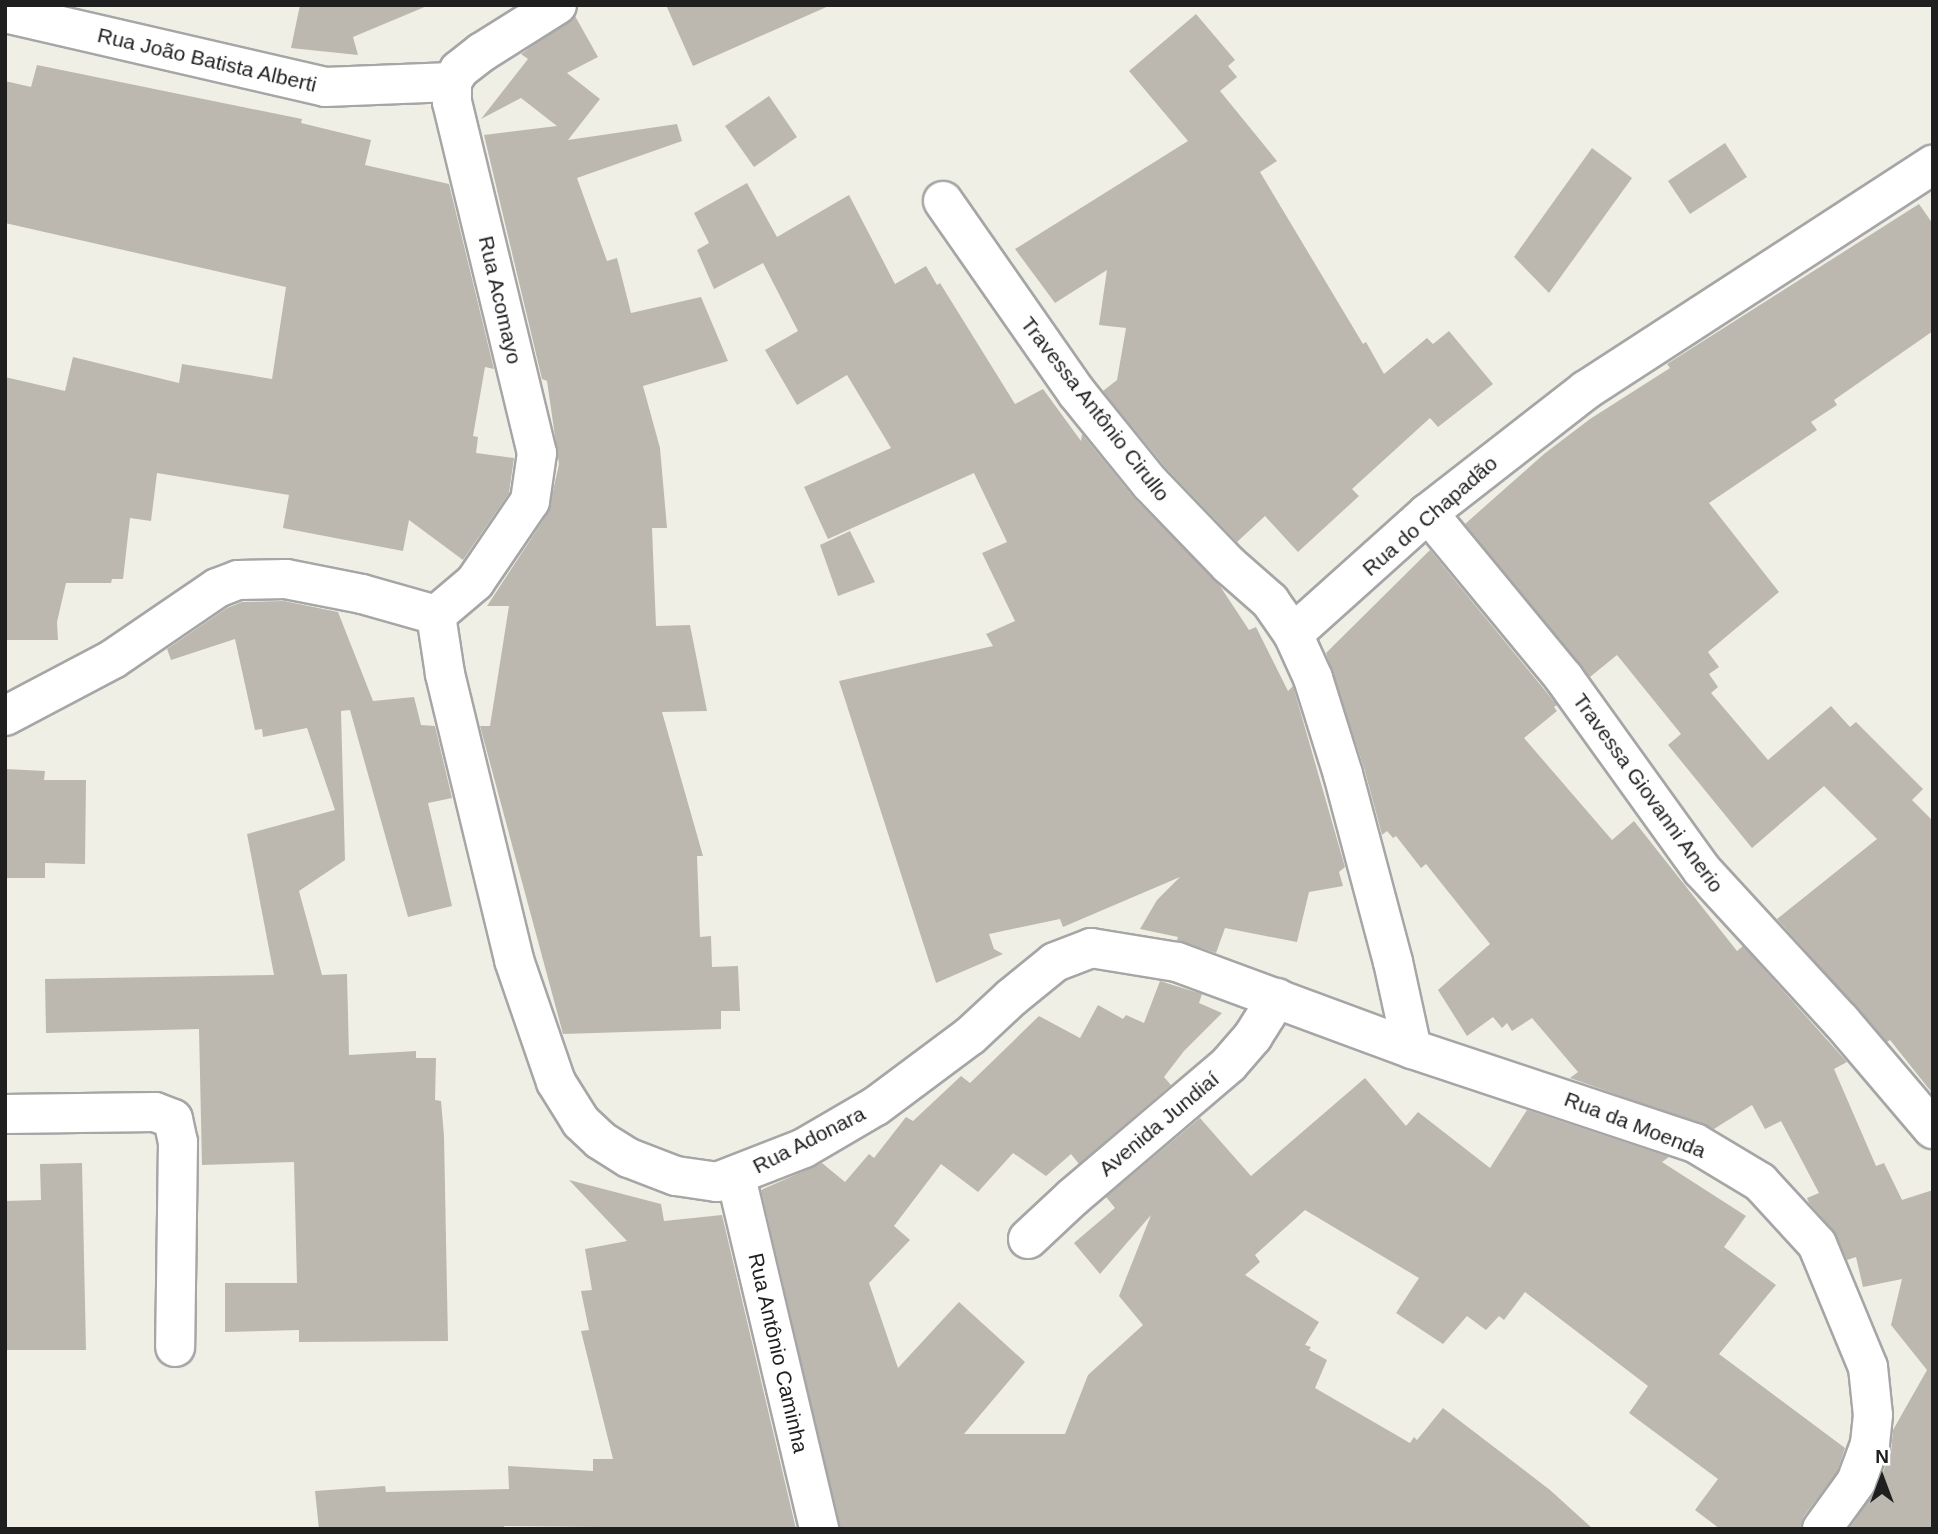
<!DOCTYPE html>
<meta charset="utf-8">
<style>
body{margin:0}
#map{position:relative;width:1938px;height:1534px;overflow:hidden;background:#f0efe5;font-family:Arial,sans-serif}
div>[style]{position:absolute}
.building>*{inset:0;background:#bcb8af}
.roads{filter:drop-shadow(2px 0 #a6a6a6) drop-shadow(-2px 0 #a6a6a6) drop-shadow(0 2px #a6a6a6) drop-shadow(0 -2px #a6a6a6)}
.minor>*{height:38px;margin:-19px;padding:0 19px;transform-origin:19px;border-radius:19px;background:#fff}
span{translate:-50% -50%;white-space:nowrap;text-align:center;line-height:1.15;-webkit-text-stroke:5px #fff;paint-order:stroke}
.street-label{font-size:21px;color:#1f1f1f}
.frame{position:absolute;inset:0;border:7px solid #1f1f1f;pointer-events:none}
.north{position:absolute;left:1847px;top:1443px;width:70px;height:70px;-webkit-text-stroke:5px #fff;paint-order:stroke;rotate:0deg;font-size:19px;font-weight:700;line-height:28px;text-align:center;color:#1f1f1f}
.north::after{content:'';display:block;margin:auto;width:24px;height:32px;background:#1f1f1f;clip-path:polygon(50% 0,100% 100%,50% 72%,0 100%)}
</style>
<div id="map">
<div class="building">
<i style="clip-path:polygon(300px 5px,427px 5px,427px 6px,353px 37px,358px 55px,291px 48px)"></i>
<i style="clip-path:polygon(666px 5px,831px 5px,693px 66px)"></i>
<i style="clip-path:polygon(1196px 14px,1235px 60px,1228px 66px,1237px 77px,1220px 91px,1277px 161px,1260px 172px,1363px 344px,1366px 342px,1384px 374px,1427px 338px,1433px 344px,1449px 331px,1493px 384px,1438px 427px,1430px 418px,1352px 489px,1359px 496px,1298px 552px,1265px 516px,1237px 542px,1166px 468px,1103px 391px,1117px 380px,1126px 328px,1099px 325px,1107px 270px,1055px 303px,1015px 249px,1188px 141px,1129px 71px)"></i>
<i style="clip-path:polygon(575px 16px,598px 57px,567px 73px,600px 99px,568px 140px,677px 124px,682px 141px,577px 178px,607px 261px,617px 258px,631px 313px,701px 297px,728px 361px,643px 386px,660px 448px,667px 528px,652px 528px,656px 626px,690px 625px,707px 711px,662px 712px,703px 856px,697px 856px,700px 937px,711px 936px,712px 967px,738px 966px,740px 1011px,721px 1011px,721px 1029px,563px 1034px,480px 726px,490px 726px,509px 606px,487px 606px,548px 513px,559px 464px,547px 381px,542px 379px,484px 135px,557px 126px,521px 98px,481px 119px,528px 59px,521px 54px)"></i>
<i style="clip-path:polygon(37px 65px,302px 119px,301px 123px,371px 140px,365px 165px,449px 184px,494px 369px,485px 367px,473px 436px,478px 437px,476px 453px,514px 458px,509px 493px,463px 560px,409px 520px,403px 551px,283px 528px,289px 495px,157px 473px,151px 521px,130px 518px,123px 579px,112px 579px,111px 583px,66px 583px,57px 622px,58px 640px,5px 640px,5px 377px,65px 391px,73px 357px,179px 383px,182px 364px,272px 379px,286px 287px,5px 223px,5px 81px,31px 87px)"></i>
<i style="clip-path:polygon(769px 96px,797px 137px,754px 167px,725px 126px)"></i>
<i style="clip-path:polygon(1725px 143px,1747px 177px,1690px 214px,1668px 181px)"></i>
<i style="clip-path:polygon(1592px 148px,1632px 178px,1549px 293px,1514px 257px)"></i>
<i style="clip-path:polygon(747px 183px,777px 237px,849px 195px,895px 284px,926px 266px,937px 285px,940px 283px,1015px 404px,1043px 389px,1081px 441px,1082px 434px,1134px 498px,1220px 586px,1249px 630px,1256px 627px,1288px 691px,1293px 686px,1345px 867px,1339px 872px,1343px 886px,1309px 892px,1297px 942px,1225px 928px,1216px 953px,1177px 940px,1178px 937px,1140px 929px,1157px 900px,1180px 877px,1063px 927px,1060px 919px,989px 934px,994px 949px,1003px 954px,936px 983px,839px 681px,993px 646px,986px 634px,1015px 621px,982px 553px,1007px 542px,974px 473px,828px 539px,804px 487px,891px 448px,847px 375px,797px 405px,765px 350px,798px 331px,763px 263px,714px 289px,697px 250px,709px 243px,694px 213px)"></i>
<i style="clip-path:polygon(1919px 204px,1933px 224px,1933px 331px,1834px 400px,1837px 405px,1811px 422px,1817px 430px,1709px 503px,1779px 592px,1708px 652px,1719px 667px,1709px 674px,1718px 687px,1711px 693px,1768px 760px,1831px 706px,1850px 727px,1856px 722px,1923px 789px,1912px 800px,1933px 821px,1933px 1094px,1890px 1040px,1887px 1042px,1777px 919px,1877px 839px,1824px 786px,1752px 848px,1668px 745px,1681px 734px,1617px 655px,1590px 677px,1465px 524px,1544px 454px,1590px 419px,1670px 368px,1667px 364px)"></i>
<i style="clip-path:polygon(850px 531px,875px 582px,838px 596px,820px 545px)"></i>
<i style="clip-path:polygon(1430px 550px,1557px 705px,1554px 707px,1557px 711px,1524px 738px,1612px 840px,1634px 821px,1737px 951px,1743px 946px,1847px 1062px,1834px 1069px,1876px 1166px,1884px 1163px,1902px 1200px,1933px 1190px,1933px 1529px,1849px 1529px,1876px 1490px,1891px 1452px,1893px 1430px,1927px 1370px,1891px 1325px,1902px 1279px,1863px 1287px,1856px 1257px,1847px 1260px,1833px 1230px,1809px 1203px,1807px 1198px,1819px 1193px,1781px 1121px,1765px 1129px,1752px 1105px,1714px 1129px,1570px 1078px,1578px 1072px,1532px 1018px,1512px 1031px,1507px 1023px,1502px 1028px,1493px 1017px,1467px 1036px,1438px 990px,1490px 944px,1426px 864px,1421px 868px,1396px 836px,1393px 838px,1387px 831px,1382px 835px,1364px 768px,1326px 653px)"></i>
<i style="clip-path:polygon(284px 601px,338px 612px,373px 701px,414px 697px,421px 725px,435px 726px,452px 798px,428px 803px,452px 906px,408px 917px,350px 710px,341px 711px,345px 860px,299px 891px,322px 975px,347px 974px,349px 1055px,416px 1051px,416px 1058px,436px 1058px,435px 1100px,441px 1101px,444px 1136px,448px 1341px,299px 1342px,299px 1330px,225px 1332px,225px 1283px,297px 1283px,294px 1162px,202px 1165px,199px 1029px,46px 1033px,45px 979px,274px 975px,247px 834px,335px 810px,307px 728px,263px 737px,262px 729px,255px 730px,235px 639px,171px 660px,167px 649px,227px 608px,242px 602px)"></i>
<i style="clip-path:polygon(5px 769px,45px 771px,44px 780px,86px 780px,85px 864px,45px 863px,45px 878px,5px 878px)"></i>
<i style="clip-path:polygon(1160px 981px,1202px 994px,1199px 1003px,1222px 1013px,1184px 1051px,1164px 1077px,1171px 1085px,1079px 1164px,1071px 1154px,1046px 1176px,1013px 1153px,978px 1192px,941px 1164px,894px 1226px,910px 1240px,869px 1283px,898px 1368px,959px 1302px,1025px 1362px,964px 1434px,1065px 1434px,1088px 1375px,1143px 1325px,1119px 1296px,1151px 1215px,1100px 1274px,1074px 1243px,1115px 1208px,1106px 1197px,1200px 1118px,1251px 1176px,1365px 1078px,1406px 1126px,1418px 1112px,1490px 1168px,1527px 1110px,1669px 1157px,1662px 1162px,1746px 1216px,1724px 1247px,1776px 1285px,1719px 1354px,1845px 1448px,1837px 1472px,1804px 1516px,1800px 1529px,1720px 1529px,1695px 1510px,1718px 1479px,1629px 1413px,1648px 1386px,1525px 1292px,1504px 1320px,1499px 1316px,1486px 1330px,1467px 1316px,1443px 1344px,1396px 1313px,1419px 1278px,1305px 1210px,1255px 1255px,1260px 1262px,1245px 1275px,1319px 1322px,1305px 1345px,1311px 1347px,1309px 1350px,1327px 1360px,1315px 1388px,1410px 1443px,1414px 1437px,1417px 1440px,1443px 1408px,1550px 1490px,1593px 1529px,840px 1529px,761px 1190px,822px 1163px,845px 1182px,869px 1154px,874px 1158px,906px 1117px,913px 1121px,961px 1076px,970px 1083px,1039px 1016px,1080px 1038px,1098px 1005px,1123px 1019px,1126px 1015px,1144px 1023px)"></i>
<i style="clip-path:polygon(82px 1163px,86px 1350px,5px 1350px,5px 1201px,41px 1200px,40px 1164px)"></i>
<i style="clip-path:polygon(569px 1180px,661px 1204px,664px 1221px,722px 1215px,796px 1529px,504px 1526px,504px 1529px,319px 1529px,315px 1491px,385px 1486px,386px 1492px,509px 1489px,508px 1466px,593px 1471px,593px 1459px,613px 1459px,581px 1331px,589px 1330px,581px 1291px,592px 1290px,585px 1249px,627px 1241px)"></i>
</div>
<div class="roads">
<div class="minor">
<i style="left:557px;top:5px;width:89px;rotate:147.9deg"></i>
<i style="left:482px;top:52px;width:29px;rotate:142deg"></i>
<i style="left:459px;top:70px;width:14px;rotate:120deg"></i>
<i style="left:452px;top:82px;width:20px;rotate:90deg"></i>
<i style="left:452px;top:102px;width:361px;rotate:76.4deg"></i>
<i style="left:537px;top:453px;width:49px;rotate:98.3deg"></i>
<i style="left:530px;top:501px;width:98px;rotate:124.2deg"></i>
<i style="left:475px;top:582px;width:51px;rotate:139.8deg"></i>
<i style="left:436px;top:615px;width:60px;rotate:81.3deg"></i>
<i style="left:445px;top:674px;width:294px;rotate:76.4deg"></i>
<i style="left:514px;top:960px;width:129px;rotate:71deg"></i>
<i style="left:556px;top:1082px;width:47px;rotate:58deg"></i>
<i style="left:581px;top:1122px;width:26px;rotate:43deg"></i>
<i style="left:600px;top:1140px;width:34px;rotate:32deg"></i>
<i style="left:629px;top:1158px;width:50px;rotate:21deg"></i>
<i style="left:676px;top:1176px;width:41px;rotate:8.3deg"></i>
<i style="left:717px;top:1182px;width:93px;rotate:-21.3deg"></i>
<i style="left:804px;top:1148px;width:83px;rotate:-30.3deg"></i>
<i style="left:876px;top:1106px;width:117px;rotate:-36.7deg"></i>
<i style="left:970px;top:1036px;width:57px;rotate:-42.9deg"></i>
<i style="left:1012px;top:997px;width:55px;rotate:-39.1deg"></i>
<i style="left:1055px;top:962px;width:39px;rotate:-21deg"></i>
<i style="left:1091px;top:948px;width:87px;rotate:9.2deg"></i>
<i style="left:1177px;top:962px;width:251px;rotate:20.3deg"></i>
<i style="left:1412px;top:1049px;width:298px;rotate:18.4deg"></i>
<i style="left:1695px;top:1143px;width:76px;rotate:31deg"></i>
<i style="left:1760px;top:1182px;width:84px;rotate:47.4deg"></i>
<i style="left:1817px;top:1244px;width:133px;rotate:67.5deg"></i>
<i style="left:1868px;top:1367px;width:48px;rotate:84.1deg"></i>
<i style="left:1873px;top:1415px;width:29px;rotate:96deg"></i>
<i style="left:1870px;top:1444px;width:40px;rotate:110.2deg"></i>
<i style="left:1856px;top:1482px;width:58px;rotate:125.9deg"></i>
<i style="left:5px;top:13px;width:328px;rotate:13deg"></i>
<i style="left:325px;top:87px;width:127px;rotate:-2.3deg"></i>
<i style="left:943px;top:201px;width:234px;rotate:55.1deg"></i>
<i style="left:1077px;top:393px;width:116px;rotate:51deg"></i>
<i style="left:1150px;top:483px;width:114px;rotate:46.1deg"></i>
<i style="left:1229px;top:565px;width:55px;rotate:41.3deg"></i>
<i style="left:1270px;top:601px;width:40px;rotate:55.1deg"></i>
<i style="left:1428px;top:513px;width:214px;rotate:50.5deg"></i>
<i style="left:1564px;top:678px;width:236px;rotate:54.3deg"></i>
<i style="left:1702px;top:870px;width:205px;rotate:47.4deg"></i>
<i style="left:1841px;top:1021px;width:142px;rotate:49.6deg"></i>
<i style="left:5px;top:716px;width:122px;rotate:-27.8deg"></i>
<i style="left:113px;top:659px;width:126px;rotate:-34.3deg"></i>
<i style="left:217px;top:588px;width:22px;rotate:-21deg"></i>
<i style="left:238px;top:580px;width:48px;rotate:-1.2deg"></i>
<i style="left:286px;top:579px;width:77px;rotate:11.2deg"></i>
<i style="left:362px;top:594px;width:77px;rotate:15.8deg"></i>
<i style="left:1412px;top:1049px;width:89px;rotate:-102.3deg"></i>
<i style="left:1393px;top:962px;width:195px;rotate:-104.9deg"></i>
<i style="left:1343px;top:774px;width:101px;rotate:-107.4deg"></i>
<i style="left:1313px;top:678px;width:48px;rotate:-114.4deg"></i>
<i style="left:1293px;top:634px;width:181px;rotate:-41.9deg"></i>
<i style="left:1428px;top:513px;width:200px;rotate:-37.9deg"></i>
<i style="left:1586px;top:390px;width:414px;rotate:-33deg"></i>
<i style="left:5px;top:1114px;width:150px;rotate:-0.8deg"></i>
<i style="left:155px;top:1112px;width:19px;rotate:21deg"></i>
<i style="left:173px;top:1119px;width:24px;rotate:78deg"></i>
<i style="left:178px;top:1142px;width:205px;rotate:90.8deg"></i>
<i style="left:736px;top:1177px;width:362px;rotate:76.7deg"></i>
<i style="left:1028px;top:1239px;width:62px;rotate:-43deg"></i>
<i style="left:1073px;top:1197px;width:205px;rotate:-40.4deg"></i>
<i style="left:1229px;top:1064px;width:37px;rotate:-49deg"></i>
<i style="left:1253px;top:1036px;width:45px;rotate:-57.7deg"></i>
</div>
</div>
<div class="street-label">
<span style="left:207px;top:60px;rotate:13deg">Rua João Batista Alberti</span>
<span style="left:500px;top:300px;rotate:77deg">Rua Acomayo</span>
<span style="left:1095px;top:409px;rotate:52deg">Travessa Antônio Cirullo</span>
<span style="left:1430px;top:516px;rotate:-41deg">Rua do Chapadão</span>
<span style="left:1648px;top:793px;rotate:54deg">Travessa Giovanni Anerio</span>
<span style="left:1159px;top:1124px;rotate:-40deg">Avenida Jundiaí</span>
<span style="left:1635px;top:1125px;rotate:21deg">Rua da Moenda</span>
<span style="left:809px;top:1140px;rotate:-27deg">Rua Adonara</span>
<span style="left:778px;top:1353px;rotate:77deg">Rua Antônio Caminha</span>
</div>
<div class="frame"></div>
<div class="north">N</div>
</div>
